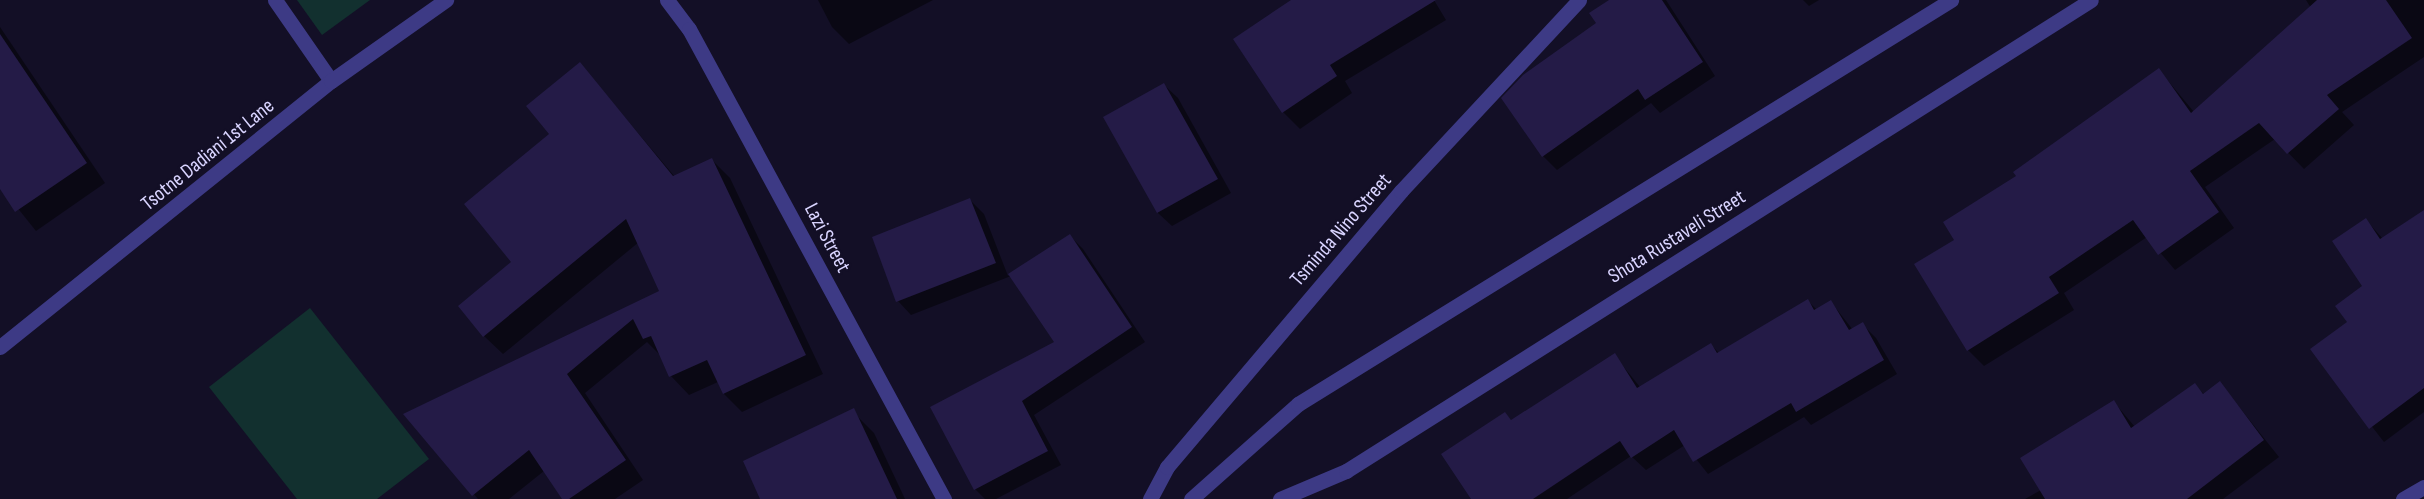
<!DOCTYPE html>
<style>
body{margin:0}
#map{position:relative;width:2424px;height:499px;overflow:hidden;background:#130f26;font-family:"Sofia Sans Condensed",sans-serif}
div>[style]{position:absolute}
.green>*{inset:0;background:#12302f}
.shadow>*{inset:0;background:#0007}
.building>*{inset:0;background:#241b47}
.minor>*{height:15px;margin:-7.5px;padding:0 7.5px;transform-origin:7.5px;border-radius:7.5px;background:#3d3a85}
span{translate:-50% -50%;white-space:nowrap;text-align:center;line-height:1.15;-webkit-text-stroke:4.5px #130f26;paint-order:stroke}
.street-label{font-size:21px;color:#d9d4ff}
</style>
<div id="map">
<div class="green">
<i style="clip-path:polygon(297px 0,370px 0,322px 35px)"></i>
<i style="clip-path:polygon(310px 308px,429px 459px,377px 499px,297px 499px,209px 387px)"></i>
</div>
<div class="shadow">
<i style="clip-path:polygon(818px 0,933px 0,849px 44px,832px 27px)"></i>
<i style="clip-path:polygon(1294px 0,1434px 0,1446px 20px,1345px 81px,1352px 93px,1300px 129px,1283px 112px,1235px 39px)"></i>
<i style="clip-path:polygon(1612px 0,1666px 0,1715px 76px,1660px 113px,1651px 103px,1557px 170px,1543px 156px,1598px 24px)"></i>
<i style="clip-path:polygon(1803px 0,1819px 0,1809px 6px)"></i>
<i style="clip-path:polygon(2306px 0,2424px 0,2424px 57px,2342px 112px,2354px 125px,2304px 169px,2275px 139px,2205px 187px,2234px 228px,2175px 270px,2147px 237px,2064px 293px,2074px 310px,1984px 366px,1968px 350px,1956px 240px,2018px 176px,2159px 70px,2194px 112px,2311px 8px)"></i>
<i style="clip-path:polygon(0 27px,105px 183px,36px 231px,0 186px)"></i>
<i style="clip-path:polygon(580px 64px,675px 177px,712px 160px,730px 178px,823px 374px,742px 412px,724px 394px,718px 382px,689px 395px,671px 376px,661px 356px,647px 342px,585px 393px,643px 480px,615px 499px,564px 499px,544px 471px,509px 499px,478px 499px,405px 414px,661px 292px,639px 242px,503px 354px,484px 336px,513px 263px,551px 134px)"></i>
<i style="clip-path:polygon(1164px 85px,1178px 98px,1231px 193px,1172px 226px,1158px 213px,1105px 118px)"></i>
<i style="clip-path:polygon(970px 200px,984px 214px,1008px 276px,1070px 236px,1083px 249px,1145px 342px,1034px 415px,1061px 465px,996px 499px,985px 499px,975px 489px,933px 408px,1056px 343px,1011px 276px,911px 315px,898px 301px)"></i>
<i style="clip-path:polygon(2424px 211px,2424px 412px,2384px 442px,2312px 350px,2349px 322px,2364px 286px,2366px 220px,2383px 239px)"></i>
<i style="clip-path:polygon(1808px 301px,1817px 310px,1831px 302px,1853px 330px,1862px 324px,1876px 338px,1897px 374px,1811px 425px,1804px 417px,1708px 474px,1685px 445px,1646px 470px,1631px 456px,1567px 499px,1473px 499px,1505px 414px,1512px 421px,1614px 355px,1640px 387px,1711px 345px,1719px 353px)"></i>
<i style="clip-path:polygon(2220px 383px,2279px 457px,2223px 499px,2025px 499px,2041px 490px,2113px 401px,2135px 427px,2194px 385px,2205px 395px)"></i>
<i style="clip-path:polygon(857px 416px,874px 433px,905px 499px,762px 499px)"></i>
</div>
<div class="building">
<i style="clip-path:polygon(1291px 0,1436px 0,1330px 65px,1337px 76px,1282px 113px,1233px 39px)"></i>
<i style="clip-path:polygon(1609px 0,1662px 0,1703px 62px,1645px 100px,1638px 89px,1542px 157px,1501px 98px,1523px 75px,1596px 23px,1589px 13px)"></i>
<i style="clip-path:polygon(2317px 0,2386px 0,2412px 38px,2327px 95px,2339px 109px,2287px 154px,2259px 123px,2190px 171px,2219px 212px,2158px 255px,2133px 220px,2049px 277px,2059px 293px,1967px 351px,1914px 264px,1954px 240px,1943px 222px,2016px 176px,2013px 172px,2159px 68px,2191px 113px)"></i>
<i style="clip-path:polygon(0 34px,87px 163px,15px 212px,0 189px)"></i>
<i style="clip-path:polygon(580px 62px,673px 176px,712px 158px,806px 355px,723px 394px,707px 360px,669px 377px,651px 336px,643px 339px,633px 319px,567px 374px,626px 460px,569px 499px,562px 499px,529px 450px,472px 496px,403px 414px,659px 291px,626px 219px,483px 337px,458px 306px,511px 262px,464px 204px,549px 134px,526px 106px)"></i>
<i style="clip-path:polygon(1164px 83px,1218px 179px,1157px 213px,1103px 117px)"></i>
<i style="clip-path:polygon(970px 198px,996px 263px,896px 302px,872px 237px)"></i>
<i style="clip-path:polygon(2424px 210px,2424px 388px,2369px 429px,2310px 349px,2347px 322px,2335px 306px,2362px 286px,2332px 241px,2366px 218px,2380px 239px)"></i>
<i style="clip-path:polygon(1070px 234px,1132px 327px,1022px 401px,1048px 451px,974px 490px,930px 407px,1054px 342px,1008px 274px)"></i>
<i style="clip-path:polygon(1808px 299px,1814px 310px,1831px 300px,1849px 330px,1863px 322px,1884px 360px,1796px 412px,1791px 403px,1693px 462px,1674px 430px,1631px 458px,1620px 441px,1533px 499px,1471px 499px,1441px 454px,1505px 412px,1511px 420px,1615px 353px,1637px 388px,1711px 343px,1717px 353px)"></i>
<i style="clip-path:polygon(2220px 381px,2264px 440px,2187px 499px,2045px 499px,2020px 458px,2114px 400px,2131px 428px,2195px 383px,2203px 394px)"></i>
<i style="clip-path:polygon(854px 408px,897px 499px,760px 499px,743px 461px)"></i>
</div>
<div class="minor">
<i style="left:275px;top:0;width:98px;rotate:55.3deg"></i>
<i style="left:667px;top:0;width:36px;rotate:53deg"></i>
<i style="left:689px;top:29px;width:535px;rotate:61.52deg"></i>
<i style="left:0;top:347px;width:425px;rotate:-38.8deg"></i>
<i style="left:331px;top:81px;width:141px;rotate:-35.2deg"></i>
<i style="left:1150px;top:499px;width:36px;rotate:-62deg"></i>
<i style="left:1167px;top:467px;width:362px;rotate:-49.7deg"></i>
<i style="left:1401px;top:191px;width:261px;rotate:-47deg"></i>
<i style="left:1191px;top:499px;width:143px;rotate:-41.6deg"></i>
<i style="left:1298px;top:404px;width:768px;rotate:-31.74deg"></i>
<i style="left:1280px;top:499px;width:72px;rotate:-23deg"></i>
<i style="left:1346px;top:471px;width:881px;rotate:-32.3deg"></i>
<i style="left:2403px;top:499px;width:24px;rotate:-30deg"></i>
</div>
<div class="street-label">
<span style="left:208px;top:155px;rotate:-39deg">Tsotne Dadiani 1st Lane</span>
<span style="left:1341px;top:230px;rotate:-49deg">Tsminda Nino Street</span>
<span style="left:1677px;top:237px;rotate:-32deg">Shota Rustaveli Street</span>
<span style="left:827px;top:238px;rotate:62deg">Lazi Street</span>
</div>
</div>
